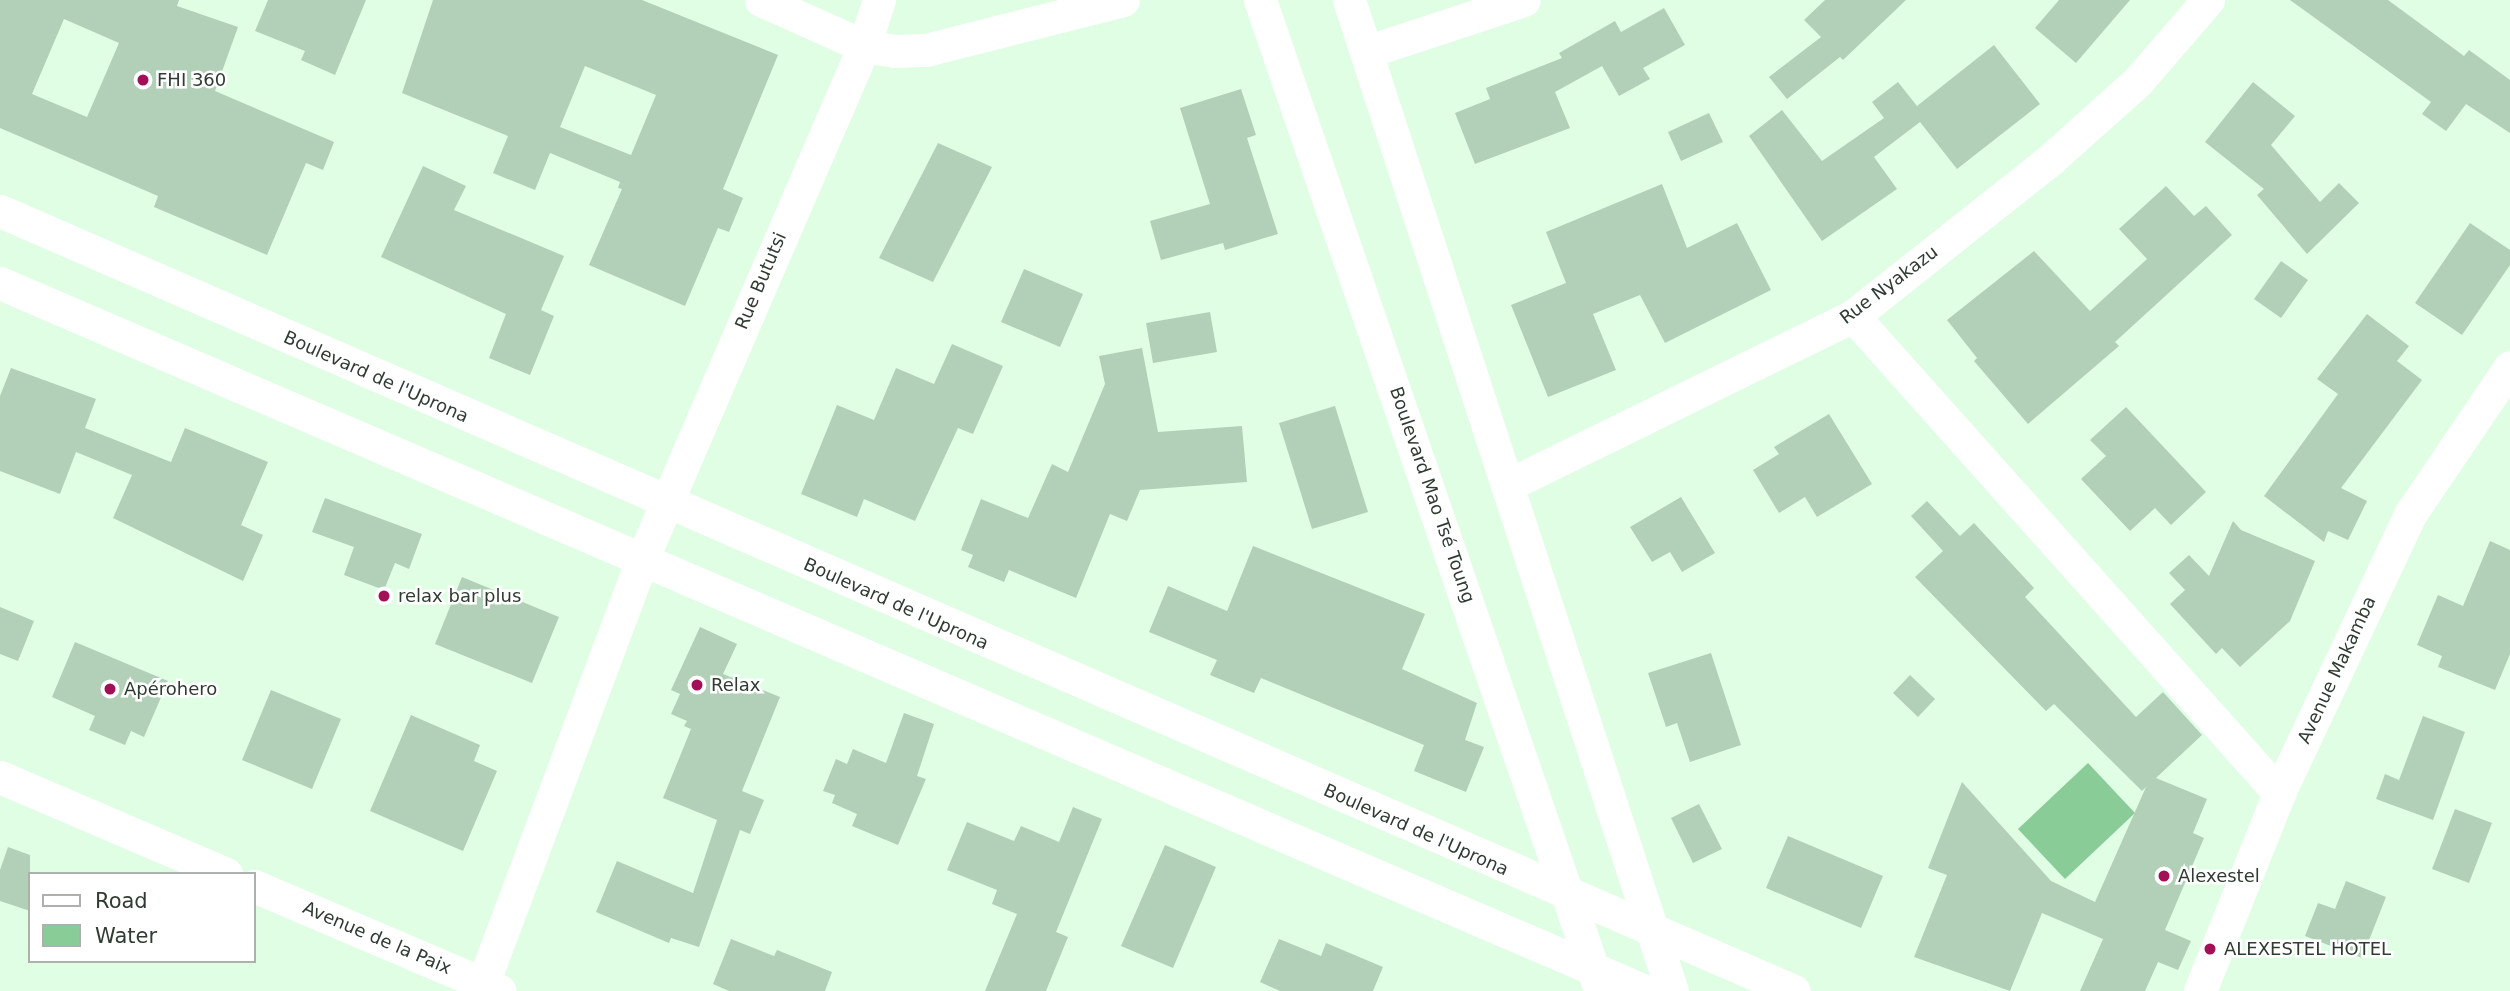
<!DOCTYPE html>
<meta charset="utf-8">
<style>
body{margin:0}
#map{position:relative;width:2510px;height:991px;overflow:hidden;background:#dffee4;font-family:"DejaVu Sans",sans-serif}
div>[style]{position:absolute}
.water>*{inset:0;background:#89cc97}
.building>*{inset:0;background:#b2d0b7}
.minor>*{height:33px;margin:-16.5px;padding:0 16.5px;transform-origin:16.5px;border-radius:16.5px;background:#fff}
.dots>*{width:19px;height:19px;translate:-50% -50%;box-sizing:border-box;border:4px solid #fff;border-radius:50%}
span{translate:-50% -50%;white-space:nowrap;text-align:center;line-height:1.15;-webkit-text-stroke:5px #fff;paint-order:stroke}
.poi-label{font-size:18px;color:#303c32}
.left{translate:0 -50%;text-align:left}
.street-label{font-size:18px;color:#303c32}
.legend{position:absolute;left:28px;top:872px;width:228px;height:91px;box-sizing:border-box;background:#fff;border:2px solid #acb1ad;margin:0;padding:9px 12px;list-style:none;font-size:21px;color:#303c32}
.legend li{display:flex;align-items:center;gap:14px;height:35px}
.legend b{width:35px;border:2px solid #acb1ad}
</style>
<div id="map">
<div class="water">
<i style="clip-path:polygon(2088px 763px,2135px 813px,2065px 879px,2018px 829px)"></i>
</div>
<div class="building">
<i style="clip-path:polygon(evenodd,0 0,179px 0,177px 6px,238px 27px,215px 91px,334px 142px,323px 170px,306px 163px,267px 255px,154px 207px,158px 196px,0 128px,0 0,64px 19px,119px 43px,87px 117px,32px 94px,64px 19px)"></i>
<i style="clip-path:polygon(268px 0,366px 0,335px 75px,301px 60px,305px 51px,255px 31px)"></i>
<i style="clip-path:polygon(evenodd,433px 0,642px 0,778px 55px,723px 189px,743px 198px,729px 232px,718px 228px,685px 306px,589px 265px,622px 189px,618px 188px,620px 182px,550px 153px,535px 190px,493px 173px,508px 136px,402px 93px,433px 0,585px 66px,656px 95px,631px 155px,560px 127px,585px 66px)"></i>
<i style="clip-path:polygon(1825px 0,1906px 0,1843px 60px,1840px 57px,1787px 99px,1769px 77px,1821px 37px,1804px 20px)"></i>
<i style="clip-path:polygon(2059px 0,2130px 0,2076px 63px,2035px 28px)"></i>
<i style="clip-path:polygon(2290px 0,2388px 0,2464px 56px,2469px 50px,2510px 80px,2510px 133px,2466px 104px,2446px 131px,2422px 114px,2431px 102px)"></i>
<i style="clip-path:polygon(1664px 8px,1685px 45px,1643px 68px,1650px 79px,1619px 96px,1602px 66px,1555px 92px,1570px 128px,1475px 164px,1455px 113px,1490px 99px,1486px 88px,1562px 58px,1559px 53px,1615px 21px,1621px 32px)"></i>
<i style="clip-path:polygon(1994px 45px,2040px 104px,1957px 169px,1920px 122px,1874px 157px,1897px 189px,1822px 241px,1749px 136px,1782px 110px,1822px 161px,1884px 118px,1872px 102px,1898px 82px,1917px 106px)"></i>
<i style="clip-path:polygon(2253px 82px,2295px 116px,2271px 145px,2320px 202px,2339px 183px,2359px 203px,2307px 254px,2257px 195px,2264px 189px,2205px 142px)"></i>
<i style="clip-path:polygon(1241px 89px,1256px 135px,1247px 138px,1278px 234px,1225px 250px,1223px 243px,1161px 260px,1150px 221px,1210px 204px,1180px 108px)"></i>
<i style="clip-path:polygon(1709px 113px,1723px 142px,1681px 161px,1668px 132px)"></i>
<i style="clip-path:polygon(938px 143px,992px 167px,933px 282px,879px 258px)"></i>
<i style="clip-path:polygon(423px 166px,466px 186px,454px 210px,564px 256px,541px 310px,554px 316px,530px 375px,489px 358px,506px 314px,381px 257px)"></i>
<i style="clip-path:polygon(1662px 184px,1687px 248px,1737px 223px,1771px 290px,1665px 343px,1640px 295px,1593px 314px,1616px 370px,1548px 397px,1511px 305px,1566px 283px,1546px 232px)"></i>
<i style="clip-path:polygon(2166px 186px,2194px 216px,2206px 206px,2232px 235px,2115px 342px,2119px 346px,2028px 424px,1974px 361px,1977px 358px,1947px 320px,2034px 251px,2090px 311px,2147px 259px,2119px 229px)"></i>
<i style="clip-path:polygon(2470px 223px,2510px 250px,2510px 265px,2462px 335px,2415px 303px)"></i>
<i style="clip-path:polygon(2281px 261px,2308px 280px,2281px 318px,2254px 299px)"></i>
<i style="clip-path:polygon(1024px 269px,1083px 294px,1060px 347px,1001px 322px)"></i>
<i style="clip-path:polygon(1210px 312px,1217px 352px,1153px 363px,1146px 323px)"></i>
<i style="clip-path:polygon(2367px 314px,2409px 346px,2397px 361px,2422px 380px,2341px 488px,2367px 501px,2348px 540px,2328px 531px,2324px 542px,2264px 496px,2338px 394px,2317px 379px)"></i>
<i style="clip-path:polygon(952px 344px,1003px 366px,973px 434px,958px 428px,915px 521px,864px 499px,857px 517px,801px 494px,837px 405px,874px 420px,896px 368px,934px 384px)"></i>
<i style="clip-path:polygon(1142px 348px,1158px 432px,1242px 426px,1247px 482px,1140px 490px,1127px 521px,1110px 514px,1076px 598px,1009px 570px,1004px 582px,968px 567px,973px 555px,961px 550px,981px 499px,1028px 518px,1052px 464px,1068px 472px,1105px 384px,1099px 356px)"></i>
<i style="clip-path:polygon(11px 368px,96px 399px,85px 428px,171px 462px,185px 428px,268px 462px,241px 525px,263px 535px,243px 581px,113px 518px,132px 475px,76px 452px,60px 494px,0 471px,0 396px)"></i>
<i style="clip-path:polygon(1335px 406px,1368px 512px,1312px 529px,1279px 423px)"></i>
<i style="clip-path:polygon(2126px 407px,2206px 492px,2171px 525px,2155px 508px,2130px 531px,2081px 479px,2106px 456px,2090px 440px)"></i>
<i style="clip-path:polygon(1829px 414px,1872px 484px,1817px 517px,1805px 497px,1779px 513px,1753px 470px,1779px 454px,1774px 447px)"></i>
<i style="clip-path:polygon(1681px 497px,1715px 553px,1682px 572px,1670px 552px,1652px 562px,1630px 527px)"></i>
<i style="clip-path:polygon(325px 498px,422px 534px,409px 569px,395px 563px,384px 590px,344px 575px,354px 547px,312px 532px)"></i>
<i style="clip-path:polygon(1927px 501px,1960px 536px,1974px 523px,2034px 588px,2025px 597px,2136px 717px,2163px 692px,2202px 735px,2156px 778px,2207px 799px,2193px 833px,2204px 838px,2165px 930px,2191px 941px,2178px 970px,2158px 962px,2145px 991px,2080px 991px,2103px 939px,2042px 913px,2010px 991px,1914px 957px,1947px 875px,1928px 868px,1962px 782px,2051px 881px,2095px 902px,2146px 787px,2142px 791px,2054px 704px,2046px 711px,1915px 577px,1943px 551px,1911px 516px)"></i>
<i style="clip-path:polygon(2233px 521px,2241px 530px,2315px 561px,2290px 621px,2240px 667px,2222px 648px,2216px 654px,2170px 604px,2185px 590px,2169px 573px,2189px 555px,2209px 576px)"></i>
<i style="clip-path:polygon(2490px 541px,2510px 550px,2510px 654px,2495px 690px,2438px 667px,2442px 656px,2417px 645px,2438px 595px,2463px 606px)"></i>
<i style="clip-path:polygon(1253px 546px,1425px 614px,1402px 669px,1477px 703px,1465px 740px,1484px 747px,1466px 792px,1414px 771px,1424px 745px,1261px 678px,1254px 693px,1210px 675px,1217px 660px,1149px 632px,1168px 586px,1227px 611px)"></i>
<i style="clip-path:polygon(462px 577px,559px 617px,532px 683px,435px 644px)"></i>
<i style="clip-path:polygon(0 607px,34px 621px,18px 661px,0 654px)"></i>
<i style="clip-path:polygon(700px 627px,737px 644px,723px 674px,780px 697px,742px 791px,764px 800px,750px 834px,740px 830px,699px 947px,671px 938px,669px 943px,596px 912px,617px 861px,693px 893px,717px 820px,663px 798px,691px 729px,684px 726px,687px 721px,671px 714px,680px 694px,671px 690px)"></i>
<i style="clip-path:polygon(75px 642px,168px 681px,144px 737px,131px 731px,125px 745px,89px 730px,95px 716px,52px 697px)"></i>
<i style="clip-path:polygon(1711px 653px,1741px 745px,1690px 762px,1677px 723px,1666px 727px,1648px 673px)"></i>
<i style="clip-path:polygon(1910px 675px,1935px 699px,1918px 717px,1893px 693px)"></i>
<i style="clip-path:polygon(271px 690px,341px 719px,312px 789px,242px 760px)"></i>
<i style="clip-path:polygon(904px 713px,934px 724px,917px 776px,926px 779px,898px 845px,852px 826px,857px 814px,832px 803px,835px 795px,823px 791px,836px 759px,847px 764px,853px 749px,886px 763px)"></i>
<i style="clip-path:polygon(411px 715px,480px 745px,474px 761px,497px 771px,463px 851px,370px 811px)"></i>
<i style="clip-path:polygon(2423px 716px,2465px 732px,2433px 820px,2376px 799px,2385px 774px,2399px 780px)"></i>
<i style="clip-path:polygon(1699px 804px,1722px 849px,1693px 863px,1671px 818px)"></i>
<i style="clip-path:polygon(1073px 807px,1102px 819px,1056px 932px,1068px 937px,1046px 991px,985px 991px,1017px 914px,992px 904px,997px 890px,947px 870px,967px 822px,1014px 841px,1021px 826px,1059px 842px)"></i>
<i style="clip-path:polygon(2455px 809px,2492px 823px,2469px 883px,2432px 869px)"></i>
<i style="clip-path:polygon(1788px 836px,1883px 876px,1861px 928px,1766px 888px)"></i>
<i style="clip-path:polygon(1165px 845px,1216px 867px,1173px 968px,1121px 946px)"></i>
<i style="clip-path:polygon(8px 847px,30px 855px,30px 911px,0 901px,0 870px)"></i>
<i style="clip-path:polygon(2346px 881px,2386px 897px,2362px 958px,2305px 936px,2318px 903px,2335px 909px)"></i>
<i style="clip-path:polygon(731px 939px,774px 956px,777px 950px,832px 972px,825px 991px,729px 991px,713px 984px)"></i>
<i style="clip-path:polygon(1279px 939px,1321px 956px,1326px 943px,1383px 967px,1373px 991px,1280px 991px,1260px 982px)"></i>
</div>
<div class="minor">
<i style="left:761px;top:0;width:113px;rotate:24.1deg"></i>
<i style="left:864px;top:46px;width:30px;rotate:9deg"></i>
<i style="left:894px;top:51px;width:32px;rotate:-2deg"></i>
<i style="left:926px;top:50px;width:203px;rotate:-14.2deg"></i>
<i style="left:1260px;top:0;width:1040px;rotate:71.04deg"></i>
<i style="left:1349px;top:0;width:1042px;rotate:71.95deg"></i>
<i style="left:1366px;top:52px;width:166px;rotate:-18.2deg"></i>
<i style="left:0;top:211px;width:1956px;rotate:23.5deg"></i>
<i style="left:0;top:283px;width:1791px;rotate:23.29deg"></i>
<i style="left:1853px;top:316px;width:640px;rotate:48.23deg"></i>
<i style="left:1510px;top:484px;width:382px;rotate:-26.1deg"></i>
<i style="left:1853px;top:316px;width:254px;rotate:-38.4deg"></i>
<i style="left:2052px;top:158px;width:115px;rotate:-41.8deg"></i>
<i style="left:2138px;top:81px;width:107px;rotate:-49.2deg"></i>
<i style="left:0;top:777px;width:246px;rotate:23.2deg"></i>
<i style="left:254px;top:886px;width:267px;rotate:23.1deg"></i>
<i style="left:480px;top:991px;width:458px;rotate:-69.4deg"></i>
<i style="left:641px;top:562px;width:562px;rotate:-66.63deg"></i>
<i style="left:864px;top:46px;width:48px;rotate:-71.9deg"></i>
<i style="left:2200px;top:991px;width:213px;rotate:-68.2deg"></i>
<i style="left:2279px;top:793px;width:310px;rotate:-64.8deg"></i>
<i style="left:2411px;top:513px;width:176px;rotate:-55.9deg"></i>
</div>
<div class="dots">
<i style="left:143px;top:80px;background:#a21155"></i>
<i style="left:384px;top:596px;background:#a21155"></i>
<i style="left:697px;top:685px;background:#a21155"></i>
<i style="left:110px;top:689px;background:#a21155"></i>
<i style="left:2164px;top:876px;background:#a21155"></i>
<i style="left:2210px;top:949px;background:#a21155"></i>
</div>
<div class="poi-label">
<span class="left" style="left:157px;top:80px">FHI 360</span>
<span class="left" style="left:398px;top:596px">relax bar plus</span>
<span class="left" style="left:711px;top:685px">Relax</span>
<span class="left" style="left:124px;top:689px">Apérohero</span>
<span class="left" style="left:2178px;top:876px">Alexestel</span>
<span class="left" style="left:2224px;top:949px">ALEXESTEL HOTEL</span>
</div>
<div class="street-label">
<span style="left:761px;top:281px;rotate:-67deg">Rue Bututsi</span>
<span style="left:1889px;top:285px;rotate:-37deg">Rue Nyakazu</span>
<span style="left:376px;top:377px;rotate:24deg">Boulevard de l'Uprona</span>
<span style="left:1432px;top:495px;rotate:71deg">Boulevard Mao Tsé Toung</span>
<span style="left:896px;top:604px;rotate:24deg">Boulevard de l'Uprona</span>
<span style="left:2337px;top:670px;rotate:-65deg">Avenue Makamba</span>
<span style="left:1416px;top:830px;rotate:24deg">Boulevard de l'Uprona</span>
<span style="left:377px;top:938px;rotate:23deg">Avenue de la Paix</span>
</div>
<ul class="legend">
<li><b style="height:9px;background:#fff"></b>Road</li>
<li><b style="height:19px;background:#89cc97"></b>Water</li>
</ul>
</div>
